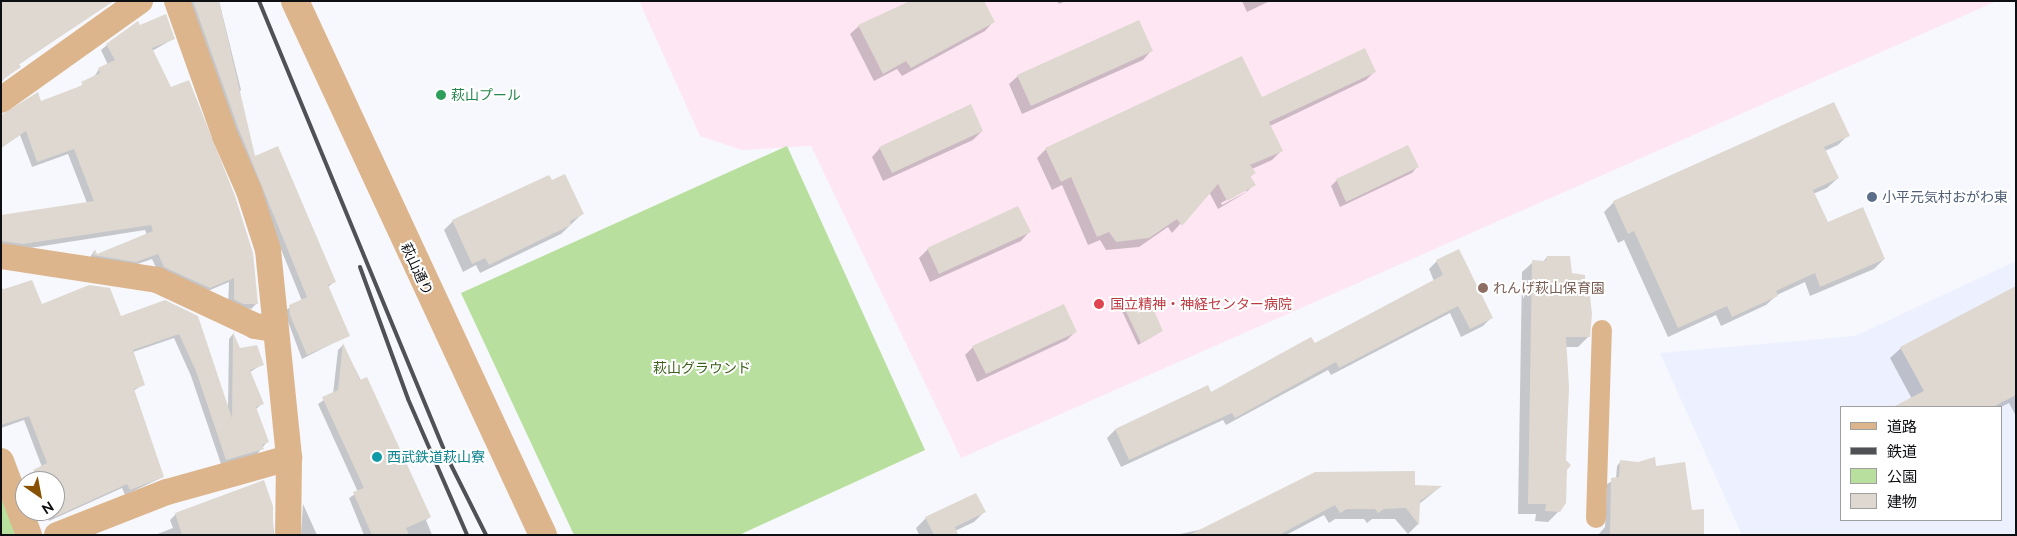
<!DOCTYPE html>
<meta charset="utf-8">
<style>
body{margin:0}
#map{position:relative;width:2017px;height:536px;overflow:hidden;background:#f6f8fd;font-family:Raleway,"Noto Sans JP",sans-serif}
div>[style]{position:absolute}
.built>*{inset:0;background:#edf0fe}
.medical>*{inset:0;background:#fee7f3}
.green>*{inset:0;background:#b8df9d}
.shadow>*{inset:0;background:#0003}
.building>*{inset:0;background:#ded8d0}
.pedestrian>*{height:20px;margin:-10px;padding:0 10px;transform-origin:10px;border-radius:10px;background:#ddb58c}
.minor>*{height:26px;margin:-13px;padding:0 13px;transform-origin:13px;border-radius:13px;background:#ddb58c}
.tertiary>*{height:28px;margin:-14px;padding:0 14px;transform-origin:14px;border-radius:14px;background:#ddb58c}
.rail>*{height:4px;margin:-2px;padding:0 2px;transform-origin:2px;border-radius:2px;background:#505155}
.dots>*{width:14px;height:14px;translate:-50% -50%;box-sizing:border-box;border:2px solid #fff;border-radius:50%}
span{translate:-50% -50%;white-space:nowrap;text-align:center;line-height:1.15;-webkit-text-stroke:4px #fff;paint-order:stroke}
.leisure-label{font-size:14px;color:#27864d}
.left{translate:0 -50%;text-align:left}
.service-label{font-size:14px;color:#4e5e75}
.street-label{font-size:14px;color:#0e0f12}
.education-label{font-size:14px;color:#785e54}
.health-label{font-size:14px;color:#be3a42}
.park-label{font-size:14px;color:#3e621e}
.culture-label{font-size:14px;color:#0d838f}
.frame{position:absolute;inset:0;border:2px solid #0e0f12;pointer-events:none}
.legend{position:absolute;left:1840px;top:406px;width:162px;height:115px;box-sizing:border-box;background:#fff;border:1px solid #9f9fa0;margin:0;padding:6px 9px;list-style:none;font-size:15px;color:#0e0f12}
.legend li{display:flex;align-items:center;gap:10px;height:25px}
.legend b{width:25px;border:1px solid #9f9fa0}
.north{position:absolute;left:15px;top:471px;width:50px;height:50px;box-sizing:border-box;background:#fff;border:1px solid #9f9fa0;border-radius:50%;rotate:147deg;font-size:14px;font-weight:700;line-height:20px;text-align:center;color:#0e0f12}
.north::after{content:'';display:block;margin:auto;width:18px;height:22px;background:#885101;clip-path:polygon(50% 0,100% 100%,50% 72%,0 100%)}
</style>
<div id="map">
<div class="built">
<i style="clip-path:polygon(evenodd,2016px 261px,2016px 535px,1742px 535px,1660px 353px,1855px 336px,2016px 261px,1841px 407px,2001px 407px,2001px 520px,1841px 520px,1841px 407px)"></i>
</div>
<div class="medical">
<i style="clip-path:polygon(639px 1px,1997px 1px,961px 458px,811px 146px,742px 150px,700px 136px)"></i>
</div>
<div class="green">
<i style="clip-path:polygon(787px 146px,925px 450px,739px 535px,574px 535px,461px 293px)"></i>
<i style="clip-path:polygon(1px 495px,15px 534px,13px 535px,1px 535px)"></i>
</div>
<div class="shadow">
<i style="clip-path:polygon(1px 1px,93px 14px,18px 65px,1px 82px)"></i>
<i style="clip-path:polygon(187px 1px,219px 1px,241px 90px,238px 93px,255px 157px,334px 282px,328px 287px,349px 335px,302px 359px,284px 311px,302px 301px,235px 136px)"></i>
<i style="clip-path:polygon(1057px 1px,1066px 1px,1059px 4px)"></i>
<i style="clip-path:polygon(1242px 1px,1270px 1px,1247px 12px)"></i>
<i style="clip-path:polygon(993px 22px,985px 31px,902px 76px,897px 69px,874px 81px,850px 34px,859px 26px)"></i>
<i style="clip-path:polygon(173px 39px,152px 51px,257px 303px,251px 309px,228px 305px,229px 282px,203px 293px,158px 272px,152px 259px,129px 267px,88px 261px,94px 251px,96px 255px,147px 235px,145px 230px,17px 250px,1px 247px,1px 216px,87px 203px,68px 154px,32px 167px,20px 135px,1px 148px,1px 116px,76px 89px,94px 77px,99px 69px,108px 65px,101px 50px,107px 45px)"></i>
<i style="clip-path:polygon(1151px 51px,1143px 60px,1022px 114px,1009px 84px,1018px 76px)"></i>
<i style="clip-path:polygon(evenodd,1241px 58px,1261px 99px,1375px 71px,1366px 80px,1270px 126px,1281px 151px,1272px 160px,1252px 169px,1254px 173px,1250px 177px,1254px 185px,1245px 193px,1218px 209px,1209px 192px,1172px 233px,1168px 227px,1139px 247px,1106px 250px,1100px 240px,1088px 245px,1062px 185px,1052px 190px,1037px 158px,1046px 149px,1241px 58px,1246px 189px,1246px 192px,1222px 205px,1221px 203px,1246px 189px)"></i>
<i style="clip-path:polygon(982px 131px,973px 140px,883px 181px,872px 157px,880px 148px)"></i>
<i style="clip-path:polygon(1848px 135px,1838px 145px,1825px 151px,1838px 178px,1827px 188px,1813px 194px,1827px 224px,1884px 259px,1874px 269px,1810px 296px,1805px 282px,1777px 295px,1766px 305px,1721px 326px,1716px 315px,1668px 337px,1624px 240px,1618px 243px,1604px 212px,1614px 202px)"></i>
<i style="clip-path:polygon(1417px 167px,1412px 173px,1340px 207px,1331px 186px,1337px 180px)"></i>
<i style="clip-path:polygon(552px 182px,583px 213px,561px 234px,480px 273px,476px 265px,463px 272px,444px 230px,453px 221px)"></i>
<i style="clip-path:polygon(1029px 232px,1021px 241px,930px 282px,919px 258px,928px 249px)"></i>
<i style="clip-path:polygon(1547px 257px,1571px 274px,1583px 298px,1589px 336px,1578px 347px,1566px 347px,1566px 469px,1559px 511px,1548px 522px,1535px 521px,1536px 514px,1518px 514px,1522px 272px,1533px 262px,1543px 262px)"></i>
<i style="clip-path:polygon(1437px 261px,1491px 318px,1483px 326px,1461px 337px,1450px 313px,1331px 375px,1328px 370px,1226px 425px,1223px 420px,1121px 467px,1107px 438px,1115px 430px,1207px 387px,1211px 393px,1314px 344px,1434px 281px,1429px 269px)"></i>
<i style="clip-path:polygon(1px 285px,3px 290px,41px 306px,120px 317px,165px 302px,228px 408px,229px 339px,233px 334px,240px 349px,263px 364px,250px 372px,263px 403px,256px 409px,267px 442px,257px 454px,221px 464px,191px 376px,174px 338px,133px 352px,144px 384px,133px 391px,163px 477px,125px 495px,122px 488px,49px 521px,45px 511px,55px 511px,55px 481px,32px 481px,29px 476px,42px 467px,24px 420px,1px 428px)"></i>
<i style="clip-path:polygon(2016px 287px,2016px 416px,2009px 403px,2001px 407px,1901px 407px,1912px 399px,1890px 358px,1901px 348px)"></i>
<i style="clip-path:polygon(1146px 297px,1162px 331px,1138px 345px,1121px 309px)"></i>
<i style="clip-path:polygon(1075px 332px,1067px 340px,977px 382px,965px 355px,973px 347px)"></i>
<i style="clip-path:polygon(343px 345px,430px 517px,426px 520px,432px 535px,364px 535px,349px 498px,358px 492px,318px 404px,333px 394px,338px 350px)"></i>
<i style="clip-path:polygon(1621px 461px,1655px 467px,1691px 511px,1703px 535px,1598px 535px,1605px 527px,1607px 484px,1616px 479px,1617px 466px)"></i>
<i style="clip-path:polygon(264px 482px,272px 507px,274px 535px,155px 535px,173px 528px,170px 520px,176px 514px)"></i>
<i style="clip-path:polygon(1413px 486px,1439px 488px,1419px 504px,1418px 524px,1408px 534px,1395px 519px,1372px 519px,1367px 523px,1364px 519px,1335px 519px,1329px 523px,1324px 515px,1286px 535px,1175px 535px)"></i>
<i style="clip-path:polygon(303px 504px,317px 535px,301px 535px)"></i>
<i style="clip-path:polygon(984px 512px,974px 522px,955px 531px,957px 535px,919px 535px,916px 528px,926px 518px)"></i>
</div>
<div class="building">
<i style="clip-path:polygon(1px 1px,114px 1px,19px 64px,21px 67px,1px 81px)"></i>
<i style="clip-path:polygon(193px 1px,219px 1px,255px 156px,278px 146px,336px 282px,328px 285px,350px 336px,307px 355px,290px 315px,289px 305px,307px 297px,239px 130px)"></i>
<i style="clip-path:polygon(910px 1px,984px 1px,995px 22px,911px 68px,906px 61px,883px 74px,858px 25px)"></i>
<i style="clip-path:polygon(166px 14px,175px 39px,152px 48px,171px 87px,189px 80px,235px 196px,253px 253px,258px 304px,243px 304px,234px 299px,234px 278px,210px 288px,164px 267px,158px 254px,136px 262px,93px 255px,95px 249px,97px 254px,153px 231px,151px 225px,23px 244px,1px 241px,1px 215px,94px 201px,74px 149px,37px 162px,26px 131px,1px 148px,1px 115px,38px 92px,41px 101px,83px 85px,81px 82px,100px 73px,98px 68px,115px 60px,106px 44px,138px 21px,140px 25px)"></i>
<i style="clip-path:polygon(1139px 20px,1153px 51px,1031px 106px,1017px 75px)"></i>
<i style="clip-path:polygon(1365px 48px,1376px 72px,1269px 122px,1283px 151px,1250px 165px,1256px 173px,1250px 176px,1256px 185px,1227px 201px,1218px 184px,1182px 226px,1177px 219px,1149px 238px,1116px 242px,1109px 232px,1097px 237px,1071px 177px,1061px 182px,1045px 148px,1242px 56px,1262px 97px)"></i>
<i style="clip-path:polygon(1834px 102px,1850px 136px,1824px 147px,1839px 178px,1813px 190px,1828px 222px,1863px 207px,1885px 259px,1820px 287px,1815px 273px,1776px 291px,1778px 296px,1732px 317px,1727px 306px,1678px 328px,1634px 231px,1628px 234px,1613px 201px)"></i>
<i style="clip-path:polygon(971px 104px,983px 131px,892px 173px,879px 147px)"></i>
<i style="clip-path:polygon(1408px 145px,1419px 167px,1346px 202px,1336px 179px)"></i>
<i style="clip-path:polygon(565px 174px,584px 214px,570px 221px,571px 225px,489px 265px,485px 258px,472px 264px,452px 220px,549px 175px,552px 180px)"></i>
<i style="clip-path:polygon(1018px 206px,1031px 232px,939px 274px,927px 248px)"></i>
<i style="clip-path:polygon(1459px 249px,1493px 318px,1470px 329px,1458px 306px,1339px 368px,1336px 362px,1235px 418px,1232px 413px,1129px 460px,1115px 429px,1208px 385px,1211px 392px,1311px 337px,1315px 343px,1443px 275px,1436px 260px)"></i>
<i style="clip-path:polygon(1547px 256px,1570px 256px,1572px 273px,1585px 275px,1585px 297px,1590px 296px,1592px 314px,1590px 337px,1566px 337px,1569px 387px,1566px 460px,1571px 465px,1567px 470px,1566px 503px,1560px 512px,1545px 511px,1546px 504px,1528px 504px,1532px 260px,1546px 261px)"></i>
<i style="clip-path:polygon(32px 280px,42px 304px,89px 285px,110px 288px,121px 316px,165px 300px,198px 316px,232px 418px,233px 332px,240px 348px,257px 345px,264px 365px,250px 370px,264px 404px,256px 407px,269px 442px,262px 445px,264px 449px,226px 460px,196px 371px,179px 334px,133px 350px,145px 385px,134px 389px,164px 477px,130px 490px,127px 484px,55px 517px,52px 511px,55px 511px,55px 481px,39px 481px,33px 470px,47px 463px,29px 416px,1px 425px,1px 290px)"></i>
<i style="clip-path:polygon(2016px 286px,2016px 395px,1993px 407px,1893px 407px,1924px 391px,1900px 347px)"></i>
<i style="clip-path:polygon(1147px 295px,1163px 331px,1141px 343px,1123px 305px)"></i>
<i style="clip-path:polygon(1064px 304px,1077px 332px,986px 374px,972px 346px)"></i>
<i style="clip-path:polygon(343px 343px,360px 380px,367px 377px,431px 517px,406px 528px,409px 535px,372px 535px,353px 492px,364px 488px,322px 397px,338px 390px)"></i>
<i style="clip-path:polygon(1655px 457px,1656px 466px,1685px 462px,1692px 510px,1704px 509px,1704px 535px,1610px 535px,1611px 478px,1619px 477px,1620px 460px,1638px 462px)"></i>
<i style="clip-path:polygon(1415px 471px,1415px 485px,1442px 486px,1420px 501px,1419px 525px,1406px 508px,1384px 509px,1378px 513px,1375px 509px,1347px 509px,1340px 513px,1335px 505px,1279px 535px,1189px 535px,1315px 472px)"></i>
<i style="clip-path:polygon(264px 480px,273px 506px,273px 535px,182px 535px,175px 513px)"></i>
<i style="clip-path:polygon(976px 493px,986px 512px,955px 527px,958px 535px,934px 535px,925px 517px)"></i>
</div>
<div class="pedestrian">
<i style="left:1596px;top:518px;width:188px;rotate:-88.2deg"></i>
</div>
<div class="minor">
<i style="left:177px;top:1px;width:143px;rotate:70.4deg"></i>
<i style="left:225px;top:136px;width:60px;rotate:66.4deg"></i>
<i style="left:249px;top:191px;width:62px;rotate:72.1deg"></i>
<i style="left:268px;top:250px;width:209px;rotate:84.2deg"></i>
<i style="left:289px;top:458px;width:77px;rotate:90.7deg"></i>
<i style="left:1px;top:100px;width:171px;rotate:-35.5deg"></i>
<i style="left:1px;top:256px;width:158px;rotate:8.7deg"></i>
<i style="left:157px;top:280px;width:108px;rotate:25.1deg"></i>
<i style="left:255px;top:326px;width:20px;rotate:9deg"></i>
<i style="left:1px;top:461px;width:79px;rotate:69.3deg"></i>
<i style="left:57px;top:535px;width:118px;rotate:-21.4deg"></i>
<i style="left:167px;top:492px;width:127px;rotate:-15.6deg"></i>
</div>
<div class="tertiary">
<i style="left:295px;top:1px;width:589px;rotate:65.09deg"></i>
</div>
<div class="rail">
<i style="left:259px;top:1px;width:489px;rotate:67.6deg"></i>
<i style="left:445px;top:453px;width:92px;rotate:63.4deg"></i>
<i style="left:360px;top:267px;width:140px;rotate:70deg"></i>
<i style="left:408px;top:399px;width:148px;rotate:66.5deg"></i>
</div>
<div class="dots">
<i style="left:441px;top:95px;background:#2e9e5b"></i>
<i style="left:1872px;top:197px;background:#5c6f8a"></i>
<i style="left:1483px;top:288px;background:#8d6e63"></i>
<i style="left:1099px;top:304px;background:#e0444e"></i>
<i style="left:377px;top:457px;background:#0f9aa8"></i>
</div>
<div class="leisure-label">
<span class="left" style="left:451px;top:95px">萩山プール</span>
</div>
<div class="service-label">
<span class="left" style="left:1882px;top:197px">小平元気村おがわ東</span>
</div>
<div class="street-label">
<span style="left:417px;top:269px;rotate:65deg">萩山通り</span>
</div>
<div class="education-label">
<span class="left" style="left:1493px;top:288px">れんげ萩山保育園</span>
</div>
<div class="health-label">
<span class="left" style="left:1110px;top:304px">国立精神・神経センター病院</span>
</div>
<div class="park-label">
<span style="left:702px;top:368px">萩山グラウンド</span>
</div>
<div class="culture-label">
<span class="left" style="left:387px;top:457px">西武鉄道萩山寮</span>
</div>
<div class="frame"></div>
<ul class="legend">
<li><b style="height:6px;background:#ddb58c"></b>道路</li>
<li><b style="height:6px;background:#505155"></b>鉄道</li>
<li><b style="height:14px;background:#b8df9d"></b>公園</li>
<li><b style="height:14px;background:#ded8d0"></b>建物</li>
</ul>
<div class="north">N</div>
</div>
